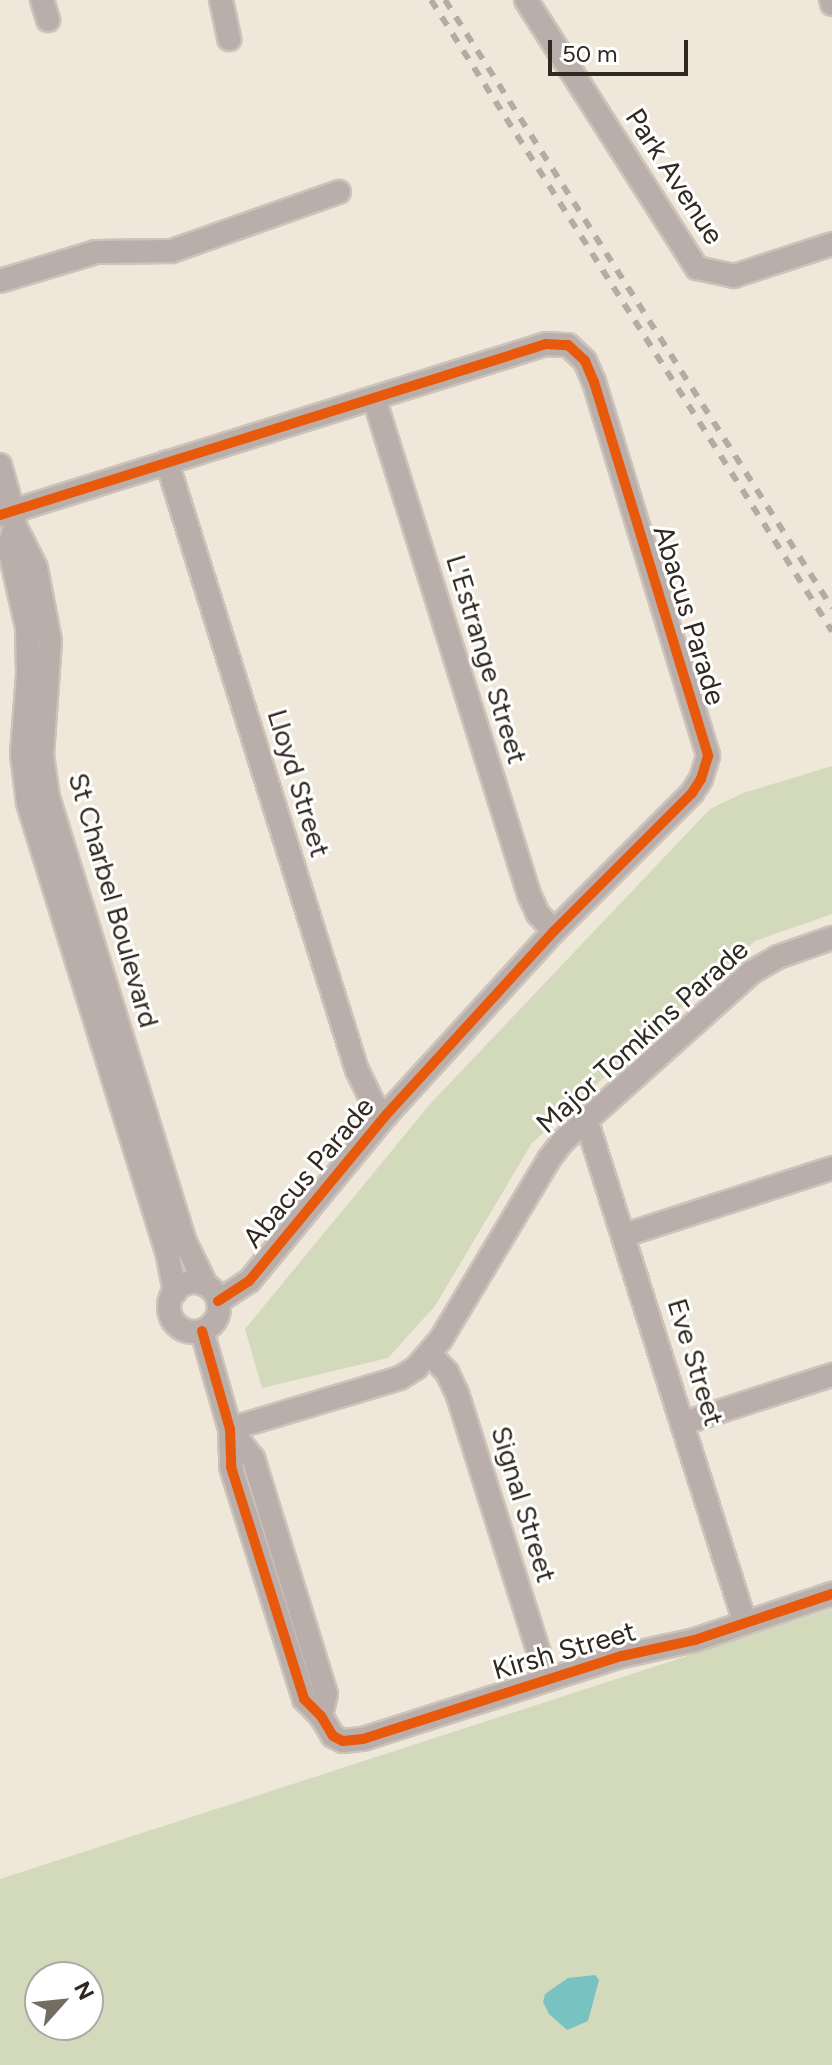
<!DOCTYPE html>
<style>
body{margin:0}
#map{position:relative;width:832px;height:2065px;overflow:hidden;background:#f0e7db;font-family:Figtree,sans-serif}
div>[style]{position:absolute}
.green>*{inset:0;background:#d3dabc}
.water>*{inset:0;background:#78c3c1}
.roads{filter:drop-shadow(2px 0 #ccc4bb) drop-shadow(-2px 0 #ccc4bb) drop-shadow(0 2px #ccc4bb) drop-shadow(0 -2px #ccc4bb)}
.minor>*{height:22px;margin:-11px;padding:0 11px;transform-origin:11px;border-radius:11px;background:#baaeab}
.minor>.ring{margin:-11px;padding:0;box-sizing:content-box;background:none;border:22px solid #baaeab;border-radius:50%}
.rail>*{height:6px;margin-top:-3px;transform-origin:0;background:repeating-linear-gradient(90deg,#b4aba5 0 10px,transparent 0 20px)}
.cycleway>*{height:10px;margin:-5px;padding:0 5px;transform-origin:5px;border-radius:5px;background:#e8590c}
span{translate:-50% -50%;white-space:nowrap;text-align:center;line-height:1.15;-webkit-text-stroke:6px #fff;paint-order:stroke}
.street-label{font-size:28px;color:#2f2920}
.north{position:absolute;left:24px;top:1961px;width:80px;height:80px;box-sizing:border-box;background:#fff;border:2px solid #aca9a6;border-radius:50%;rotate:63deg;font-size:22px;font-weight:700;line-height:32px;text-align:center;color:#2f2920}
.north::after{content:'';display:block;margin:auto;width:28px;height:36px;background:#736c61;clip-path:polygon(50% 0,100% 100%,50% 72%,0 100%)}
.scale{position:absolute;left:548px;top:40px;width:140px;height:36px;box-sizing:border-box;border:4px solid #2f2920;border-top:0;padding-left:10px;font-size:24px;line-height:28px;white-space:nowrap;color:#2f2920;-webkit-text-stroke:6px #fff;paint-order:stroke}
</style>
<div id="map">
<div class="green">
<i style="clip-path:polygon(832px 766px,832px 914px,755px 941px,532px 1143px,435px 1306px,388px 1358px,262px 1388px,245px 1329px,431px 1103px,710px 809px,743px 793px)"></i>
<i style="clip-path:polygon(evenodd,832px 1609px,832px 2065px,0 2065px,0 1879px,832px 1609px,40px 1977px,88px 1977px,88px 2025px,40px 2025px,40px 1977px)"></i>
</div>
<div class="water">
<i style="clip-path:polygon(595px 1975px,599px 1980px,588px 2021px,567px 2030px,549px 2014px,543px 2002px,545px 1994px,568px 1978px)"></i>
</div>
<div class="roads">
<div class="minor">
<i style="left:42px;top:0;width:21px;rotate:73deg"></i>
<i style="left:221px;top:0;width:40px;rotate:78deg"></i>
<i style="left:526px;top:0;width:318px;rotate:57.5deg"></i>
<i style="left:697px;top:268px;width:38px;rotate:12deg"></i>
<i style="left:734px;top:276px;width:103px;rotate:-18.1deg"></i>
<i style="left:831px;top:0;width:4px;rotate:76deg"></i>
<i style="left:0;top:281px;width:100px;rotate:-16.8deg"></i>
<i style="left:96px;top:252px;width:76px;rotate:-0.8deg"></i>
<i style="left:172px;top:251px;width:177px;rotate:-19.5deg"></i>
<i style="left:374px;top:398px;width:520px;rotate:72.65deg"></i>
<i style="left:529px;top:894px;width:22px;rotate:66deg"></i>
<i style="left:538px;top:914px;width:23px;rotate:47deg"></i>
<i style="left:167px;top:462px;width:637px;rotate:72.65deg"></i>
<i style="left:357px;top:1070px;width:37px;rotate:64deg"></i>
<i style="left:373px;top:1103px;width:18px;rotate:43deg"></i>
<i style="left:0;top:465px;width:48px;rotate:74.2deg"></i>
<i style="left:13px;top:511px;width:15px;rotate:82deg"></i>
<i style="left:15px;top:526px;width:22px;rotate:106deg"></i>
<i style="left:9px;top:547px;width:82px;rotate:77.3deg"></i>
<i style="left:27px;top:627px;width:47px;rotate:88.8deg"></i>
<i style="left:28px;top:674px;width:80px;rotate:94.3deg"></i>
<i style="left:22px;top:754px;width:49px;rotate:83deg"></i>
<i style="left:28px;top:803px;width:474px;rotate:72.8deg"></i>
<i style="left:168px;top:1256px;width:37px;rotate:79deg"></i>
<i style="left:0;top:515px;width:572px;rotate:-17.39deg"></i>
<i style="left:546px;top:344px;width:22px;rotate:3deg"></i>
<i style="left:568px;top:345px;width:23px;rotate:43deg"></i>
<i style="left:585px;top:361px;width:23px;rotate:67deg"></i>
<i style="left:594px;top:382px;width:391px;rotate:73deg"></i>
<i style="left:708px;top:756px;width:24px;rotate:107deg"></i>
<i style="left:701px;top:779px;width:17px;rotate:123deg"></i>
<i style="left:692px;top:793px;width:195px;rotate:135deg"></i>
<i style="left:554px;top:931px;width:249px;rotate:132.4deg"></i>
<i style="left:386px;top:1115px;width:215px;rotate:129.5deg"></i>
<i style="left:249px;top:1281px;width:37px;rotate:147deg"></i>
<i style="left:15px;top:526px;width:47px;rotate:63.4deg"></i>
<i style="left:36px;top:568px;width:74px;rotate:79.1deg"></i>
<i style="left:50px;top:641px;width:114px;rotate:94deg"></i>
<i style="left:42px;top:755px;width:42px;rotate:81.9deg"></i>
<i style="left:48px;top:797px;width:463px;rotate:72.9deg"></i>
<i style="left:184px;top:1240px;width:50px;rotate:63.9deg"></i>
<i style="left:586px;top:1119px;width:528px;rotate:72.49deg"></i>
<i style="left:625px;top:1235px;width:218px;rotate:-17.9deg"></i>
<i class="ring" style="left:169px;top:1282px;width:28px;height:28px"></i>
<i style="left:202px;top:1331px;width:102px;rotate:74.1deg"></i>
<i style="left:230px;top:1429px;width:38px;rotate:88deg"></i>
<i style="left:231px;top:1467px;width:243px;rotate:72.5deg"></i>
<i style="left:304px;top:1699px;width:24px;rotate:45deg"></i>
<i style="left:321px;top:1716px;width:23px;rotate:59deg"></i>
<i style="left:333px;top:1736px;width:11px;rotate:27deg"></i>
<i style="left:343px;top:1741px;width:20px;rotate:-6deg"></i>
<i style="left:363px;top:1739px;width:272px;rotate:-17.8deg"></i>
<i style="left:622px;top:1656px;width:75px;rotate:-12.4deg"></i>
<i style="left:695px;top:1640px;width:145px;rotate:-18.6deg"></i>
<i style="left:430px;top:1354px;width:25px;rotate:47deg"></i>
<i style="left:447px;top:1372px;width:23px;rotate:65deg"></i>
<i style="left:457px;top:1393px;width:299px;rotate:72.5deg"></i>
<i style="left:684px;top:1423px;width:156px;rotate:-18deg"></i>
<i style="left:230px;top:1429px;width:177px;rotate:-16.7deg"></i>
<i style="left:400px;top:1378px;width:19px;rotate:-32deg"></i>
<i style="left:416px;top:1368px;width:38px;rotate:-49deg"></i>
<i style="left:441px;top:1339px;width:210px;rotate:-59deg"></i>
<i style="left:549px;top:1159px;width:24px;rotate:-52deg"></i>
<i style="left:564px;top:1140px;width:252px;rotate:-41.8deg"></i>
<i style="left:752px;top:972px;width:30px;rotate:-30deg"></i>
<i style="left:778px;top:957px;width:57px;rotate:-19.4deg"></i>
<i style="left:230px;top:1429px;width:37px;rotate:52deg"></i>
<i style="left:253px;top:1458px;width:247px;rotate:72.8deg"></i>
<i style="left:326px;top:1694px;width:23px;rotate:103deg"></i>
</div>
</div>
<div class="rail">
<i style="left:431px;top:0;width:748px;rotate:57.56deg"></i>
<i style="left:445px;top:0;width:721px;rotate:57.52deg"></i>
</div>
<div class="cycleway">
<i style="left:0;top:515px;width:572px;rotate:-17.39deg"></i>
<i style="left:546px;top:344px;width:22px;rotate:3deg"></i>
<i style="left:568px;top:345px;width:23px;rotate:43deg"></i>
<i style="left:585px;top:361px;width:23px;rotate:67deg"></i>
<i style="left:594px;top:382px;width:391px;rotate:73deg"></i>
<i style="left:708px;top:756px;width:24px;rotate:107deg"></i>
<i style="left:701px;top:779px;width:17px;rotate:123deg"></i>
<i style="left:692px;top:793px;width:195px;rotate:135deg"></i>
<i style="left:554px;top:931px;width:249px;rotate:132.4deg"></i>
<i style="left:386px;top:1115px;width:215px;rotate:129.5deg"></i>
<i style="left:249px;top:1281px;width:37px;rotate:147deg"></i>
<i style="left:202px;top:1331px;width:102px;rotate:74.1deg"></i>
<i style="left:230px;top:1429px;width:38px;rotate:88deg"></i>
<i style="left:231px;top:1467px;width:243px;rotate:72.5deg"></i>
<i style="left:304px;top:1699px;width:24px;rotate:45deg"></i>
<i style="left:321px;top:1716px;width:23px;rotate:59deg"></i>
<i style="left:333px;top:1736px;width:11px;rotate:27deg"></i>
<i style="left:343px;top:1741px;width:20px;rotate:-6deg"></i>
<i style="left:363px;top:1739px;width:272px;rotate:-17.8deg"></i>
<i style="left:622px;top:1656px;width:75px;rotate:-12.4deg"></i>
<i style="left:695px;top:1640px;width:145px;rotate:-18.6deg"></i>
</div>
<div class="street-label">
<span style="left:675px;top:176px;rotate:57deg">Park Avenue</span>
<span style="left:690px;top:615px;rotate:73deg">Abacus Parade</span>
<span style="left:487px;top:659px;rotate:73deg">L'Estrange Street</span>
<span style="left:299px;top:783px;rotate:73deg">Lloyd Street</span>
<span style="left:114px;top:900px;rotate:74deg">St Charbel Boulevard</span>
<span style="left:642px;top:1036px;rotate:-42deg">Major Tomkins Parade</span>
<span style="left:308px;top:1172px;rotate:-50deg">Abacus Parade</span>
<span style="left:696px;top:1362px;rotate:73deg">Eve Street</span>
<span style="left:524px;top:1504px;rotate:73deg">Signal Street</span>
<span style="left:564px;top:1650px;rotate:-16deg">Kirsh Street</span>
</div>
<div class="north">N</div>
<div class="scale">50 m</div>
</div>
